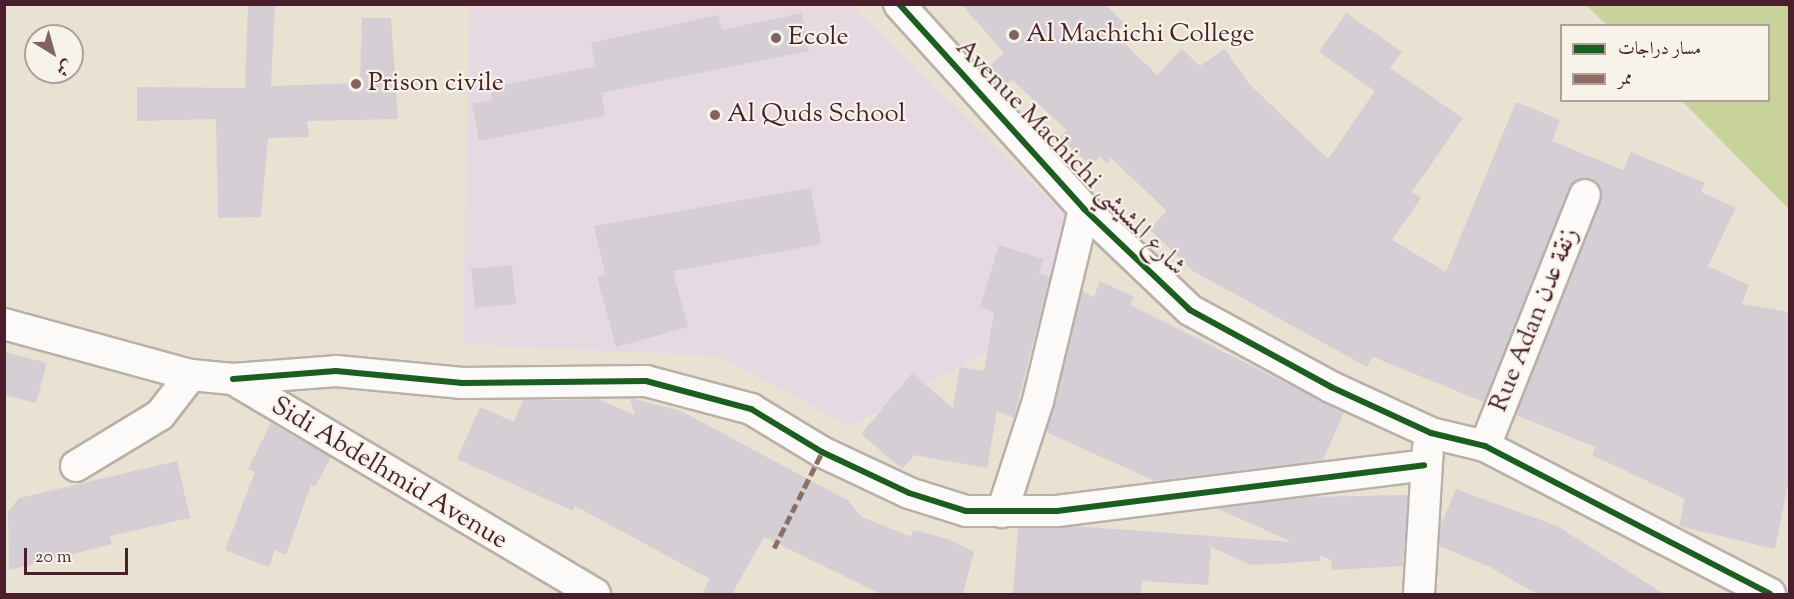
<!DOCTYPE html>
<meta charset="utf-8">
<style>
body{margin:0}
#map{position:relative;width:1794px;height:599px;overflow:hidden;background:#e9e1d2;font-family:"Sorts Mill Goudy",Amiri,serif}
div>[style]{position:absolute}
.built>*{inset:0;background:#e7d9e2}
.green>*{inset:0;background:#c7d39b}
.building>*{inset:0;background:#d6ced5}
.roads{filter:drop-shadow(2px 0 #b9b0a8) drop-shadow(-2px 0 #b9b0a8) drop-shadow(0 2px #b9b0a8) drop-shadow(0 -2px #b9b0a8)}
.street>*{height:30px;margin:-15px;padding:0 15px;transform-origin:15px;border-radius:15px;background:#fcfaf8}
.quiet>*{height:4.5px;margin-top:-2.25px;transform-origin:0;background:repeating-linear-gradient(90deg,#8d6e63 0 9px,transparent 0 13.5px)}
.cycleway>*{height:6px;margin:-3px;padding:0 3px;transform-origin:3px;border-radius:3px;background:#1b5e20}
.dots>*{width:16px;height:16px;translate:-50% -50%;box-sizing:border-box;border:3px solid #f7f3e8;border-radius:50%}
span{translate:-50% -50%;white-space:nowrap;text-align:center;line-height:1.15;-webkit-text-stroke:4.5px #f7f3e8;paint-order:stroke}
.poi-label{font-size:26px;color:#4a1f2b}
.left{translate:0 -50%;text-align:left}
.street-label{font-size:26px;color:#4a1f2b}
.frame{position:absolute;inset:0;border:6px solid #4a1f2b;pointer-events:none}
.legend{position:absolute;left:1560px;top:24px;width:210px;height:78px;box-sizing:border-box;background:#f7f3e8;border:2px solid #b29e9c;margin:0;padding:8px 10px;list-style:none;font-size:18px;color:#4a1f2b}
.legend li{display:flex;align-items:center;gap:12px;height:30px}
.legend b{width:30px;border:2px solid #b29e9c}
.north{position:absolute;left:24px;top:24px;width:60px;height:60px;box-sizing:border-box;background:#f7f3e8;border:2px solid #b29e9c;border-radius:50%;rotate:143deg;font-size:16px;font-weight:700;line-height:24px;text-align:center;color:#4a1f2b}
.north::after{content:'';display:block;margin:auto;width:21px;height:27px;background:#826365;clip-path:polygon(50% 0,100% 100%,50% 72%,0 100%)}
.scale{position:absolute;left:24px;top:548px;width:104px;height:27px;box-sizing:border-box;border:3px solid #4a1f2b;border-top:0;padding-left:8px;font-size:18px;line-height:21px;white-space:nowrap;color:#4a1f2b;-webkit-text-stroke:4px #f7f3e8;paint-order:stroke}
</style>
<div id="map">
<div class="built">
<i style="clip-path:polygon(469px 5px,852px 5px,1075px 225px,1045px 320px,850px 426px,718px 356px,463px 344px)"></i>
</div>
<div class="green">
<i style="clip-path:polygon(1586px 5px,1789px 5px,1789px 209px,1682px 101px,1768px 100px,1768px 26px,1607px 25px)"></i>
</div>
<div class="building">
<i style="clip-path:polygon(248px 4px,275px 4px,271px 86px,360px 83px,362px 18px,391px 18px,398px 119px,307px 121px,309px 137px,268px 138px,261px 217px,218px 218px,216px 119px,137px 121px,137px 87px,245px 88px)"></i>
<i style="clip-path:polygon(961px 4px,1105px 4px,1125px 24px,1115px 34px,1157px 75px,1182px 49px,1200px 66px,1225px 49px,1249px 84px,1328px 159px,1375px 91px,1319px 52px,1346px 13px,1402px 52px,1390px 68px,1463px 118px,1412px 192px,1421px 198px,1392px 240px,1446px 272px,1516px 102px,1560px 120px,1552px 141px,1623px 170px,1631px 152px,1705px 183px,1701px 192px,1736px 208px,1708px 266px,1749px 285px,1742px 304px,1790px 312px,1790px 474px,1775px 549px,1679px 526px,1685px 499px,1592px 455px,1595px 447px,1516px 415px,1601px 201px,1602px 192px,1592px 179px,1582px 178px,1569px 189px,1484px 402px,1373px 357px,1367px 367px,1193px 271px,1149px 229px,1167px 211px,1111px 158px,1107px 163px,1100px 156px,1091px 165px,1059px 138px,1067px 130px,1012px 80px,1000px 90px,983px 72px,1004px 53px)"></i>
<i style="clip-path:polygon(802px 13px,809px 51px,601px 93px,605px 116px,479px 141px,472px 104px,492px 100px,490px 88px,595px 66px,591px 43px,718px 15px,722px 30px)"></i>
<i style="clip-path:polygon(811px 188px,821px 244px,673px 271px,688px 327px,616px 347px,597px 277px,605px 274px,594px 226px)"></i>
<i style="clip-path:polygon(999px 245px,1043px 259px,1039px 273px,1050px 277px,1014px 418px,997px 411px,987px 468px,914px 455px,902px 469px,861px 434px,912px 373px,953px 408px,960px 367px,984px 371px,994px 312px,980px 307px)"></i>
<i style="clip-path:polygon(512px 265px,516px 304px,475px 308px,471px 269px)"></i>
<i style="clip-path:polygon(1100px 281px,1134px 297px,1130px 305px,1344px 412px,1323px 460px,1155px 481px,1046px 432px,1082px 291px,1094px 297px)"></i>
<i style="clip-path:polygon(4px 352px,47px 363px,36px 403px,4px 395px)"></i>
<i style="clip-path:polygon(630px 398px,681px 411px,847px 500px,862px 517px,911px 537px,913px 530px,948px 539px,974px 552px,963px 594px,881px 594px,764px 537px,732px 594px,702px 594px,710px 579px,575px 506px,573px 511px,457px 459px,480px 407px,514px 422px,523px 400px,598px 399px,635px 415px)"></i>
<i style="clip-path:polygon(271px 423px,331px 457px,315px 487px,311px 485px,286px 555px,275px 550px,269px 567px,225px 550px,255px 472px,248px 469px)"></i>
<i style="clip-path:polygon(177px 461px,190px 518px,110px 536px,112px 544px,9px 570px,8px 511px,19px 498px)"></i>
<i style="clip-path:polygon(1456px 489px,1557px 526px,1664px 594px,1537px 594px,1490px 567px,1439px 546px,1440px 527px)"></i>
<i style="clip-path:polygon(1408px 495px,1403px 566px,1332px 570px,1331px 560px,1320px 555px,1320px 561px,1251px 565px,1211px 547px,1208px 585px,1142px 581px,1140px 594px,1013px 594px,1018px 528px,1074px 526px,1292px 542px,1216px 508px,1307px 497px)"></i>
</div>
<div class="roads">
<div class="street">
<i style="left:899px;top:4px;width:276px;rotate:47.9deg"></i>
<i style="left:1084px;top:209px;width:146px;rotate:43.6deg"></i>
<i style="left:1190px;top:310px;width:161px;rotate:28.6deg"></i>
<i style="left:1331px;top:387px;width:110px;rotate:24.7deg"></i>
<i style="left:1431px;top:433px;width:56px;rotate:13.5deg"></i>
<i style="left:1485px;top:446px;width:321px;rotate:27.4deg"></i>
<i style="left:4px;top:324px;width:194px;rotate:15.3deg"></i>
<i style="left:191px;top:375px;width:42px;rotate:5.4deg"></i>
<i style="left:233px;top:379px;width:421px;rotate:30.7deg"></i>
<i style="left:233px;top:379px;width:103px;rotate:-4.4deg"></i>
<i style="left:336px;top:371px;width:127px;rotate:5.4deg"></i>
<i style="left:462px;top:383px;width:184px;rotate:-0.6deg"></i>
<i style="left:646px;top:381px;width:109px;rotate:14.9deg"></i>
<i style="left:751px;top:409px;width:83px;rotate:31.2deg"></i>
<i style="left:822px;top:452px;width:96px;rotate:25.2deg"></i>
<i style="left:909px;top:493px;width:60px;rotate:17.5deg"></i>
<i style="left:966px;top:511px;width:91px"></i>
<i style="left:1057px;top:511px;width:370px;rotate:-7.1deg"></i>
<i style="left:1485px;top:446px;width:270px;rotate:-68.3deg"></i>
<i style="left:76px;top:466px;width:98px;rotate:-31.3deg"></i>
<i style="left:160px;top:415px;width:51px;rotate:-52.2deg"></i>
<i style="left:1002px;top:512px;width:117px;rotate:-72deg"></i>
<i style="left:1038px;top:401px;width:197px;rotate:-76.5deg"></i>
<i style="left:1419px;top:594px;width:146px;rotate:-86.5deg"></i>
</div>
</div>
<div class="quiet">
<i style="left:774px;top:548px;width:107px;rotate:-63.4deg"></i>
</div>
<div class="cycleway">
<i style="left:899px;top:4px;width:276px;rotate:47.9deg"></i>
<i style="left:1084px;top:209px;width:146px;rotate:43.6deg"></i>
<i style="left:1190px;top:310px;width:161px;rotate:28.6deg"></i>
<i style="left:1331px;top:387px;width:110px;rotate:24.7deg"></i>
<i style="left:1431px;top:433px;width:56px;rotate:13.5deg"></i>
<i style="left:1485px;top:446px;width:321px;rotate:27.4deg"></i>
<i style="left:233px;top:379px;width:103px;rotate:-4.4deg"></i>
<i style="left:336px;top:371px;width:127px;rotate:5.4deg"></i>
<i style="left:462px;top:383px;width:184px;rotate:-0.6deg"></i>
<i style="left:646px;top:381px;width:109px;rotate:14.9deg"></i>
<i style="left:751px;top:409px;width:83px;rotate:31.2deg"></i>
<i style="left:822px;top:452px;width:96px;rotate:25.2deg"></i>
<i style="left:909px;top:493px;width:60px;rotate:17.5deg"></i>
<i style="left:966px;top:511px;width:91px"></i>
<i style="left:1057px;top:511px;width:370px;rotate:-7.1deg"></i>
</div>
<div class="dots">
<i style="left:1014px;top:35px;background:#826365"></i>
<i style="left:776px;top:38px;background:#826365"></i>
<i style="left:356px;top:84px;background:#826365"></i>
<i style="left:715px;top:115px;background:#826365"></i>
</div>
<div class="poi-label">
<span class="left" style="left:1026px;top:35px">Al Machichi College</span>
<span class="left" style="left:788px;top:38px">Ecole</span>
<span class="left" style="left:368px;top:84px">Prison civile</span>
<span class="left" style="left:727px;top:115px">Al Quds School</span>
</div>
<div class="street-label">
<span style="left:1070px;top:158px;rotate:46deg">Avenue Machichi شارع المشيشي</span>
<span style="left:1535px;top:320px;rotate:-68deg">Rue Adan زنقة عدن</span>
<span style="left:389px;top:474px;rotate:31deg">Sidi Abdelhmid Avenue</span>
</div>
<div class="frame"></div>
<ul class="legend">
<li><b style="height:8px;background:#1b5e20"></b>مسار دراجات</li>
<li><b style="height:8px;background:#8d6e63"></b>ممر</li>
</ul>
<div class="north">ش</div>
<div class="scale">20 m</div>
</div>
